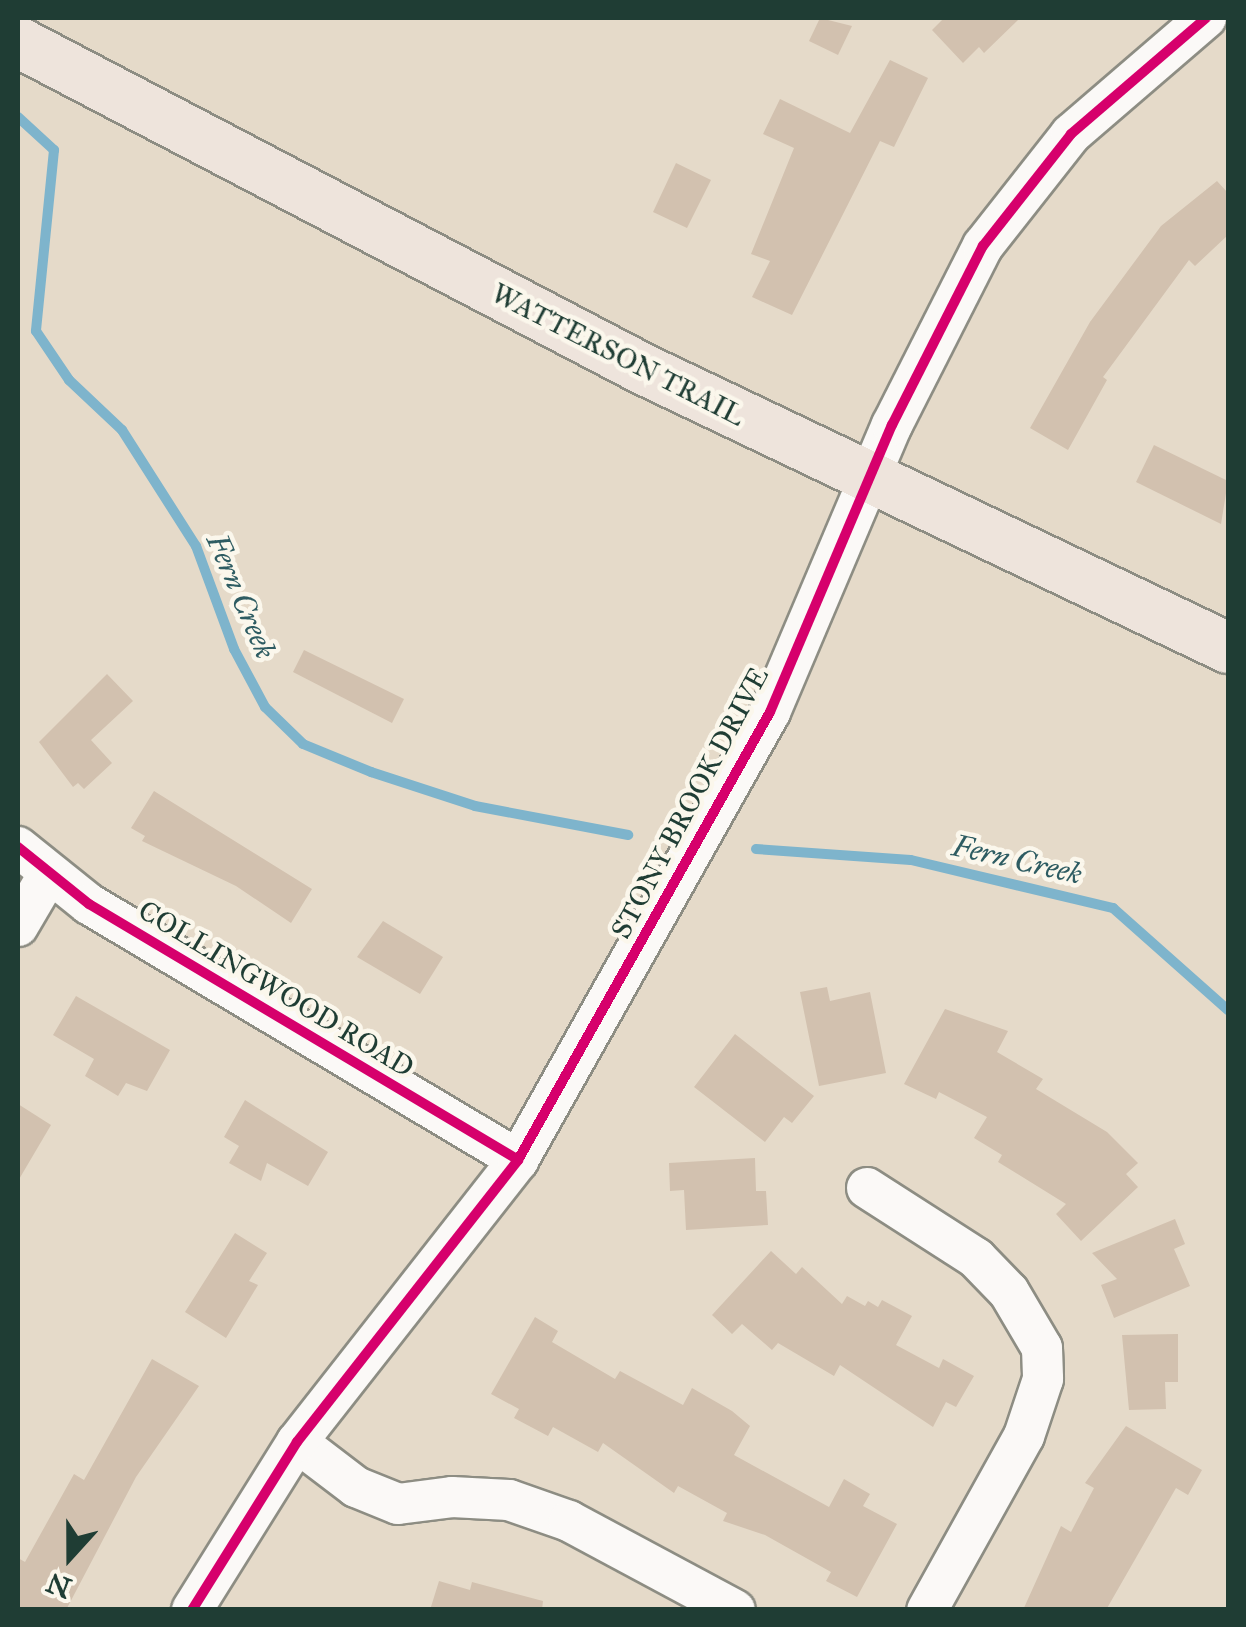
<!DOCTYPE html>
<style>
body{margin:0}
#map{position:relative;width:1246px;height:1627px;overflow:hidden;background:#e5dac9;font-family:"IM FELL Great Primer",serif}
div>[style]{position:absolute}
.stream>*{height:10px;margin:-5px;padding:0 5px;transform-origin:5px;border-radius:5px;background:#7eb4cc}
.building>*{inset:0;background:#d2c1af}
.roads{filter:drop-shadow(2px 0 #8d8d83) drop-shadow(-2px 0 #8d8d83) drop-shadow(0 2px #8d8d83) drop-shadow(0 -2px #8d8d83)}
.minor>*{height:40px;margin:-20px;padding:0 20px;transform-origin:20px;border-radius:20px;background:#fbf9f7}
.major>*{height:50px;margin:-25px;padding:0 25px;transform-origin:25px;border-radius:25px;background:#eee4dc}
.cycleway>*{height:10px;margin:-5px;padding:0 5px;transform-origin:5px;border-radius:5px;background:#d6006c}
span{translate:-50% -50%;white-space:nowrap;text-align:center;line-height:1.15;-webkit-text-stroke:9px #fbf7ec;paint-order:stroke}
.street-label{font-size:28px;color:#1f3d34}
.water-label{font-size:30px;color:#2e5c62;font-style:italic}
.frame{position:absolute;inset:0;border:20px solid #1f3d34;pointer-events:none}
.north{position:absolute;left:20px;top:1507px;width:100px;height:100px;-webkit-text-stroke:8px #fbf7ec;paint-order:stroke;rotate:201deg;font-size:28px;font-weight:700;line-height:40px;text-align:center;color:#1f3d34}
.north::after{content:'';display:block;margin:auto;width:35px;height:45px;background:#1f3d34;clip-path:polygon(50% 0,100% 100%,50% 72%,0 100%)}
</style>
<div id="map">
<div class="stream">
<i style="left:18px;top:117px;width:49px;rotate:42.5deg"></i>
<i style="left:54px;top:150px;width:182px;rotate:95.7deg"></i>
<i style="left:36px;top:331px;width:59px;rotate:56deg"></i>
<i style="left:69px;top:380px;width:73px;rotate:43.3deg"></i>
<i style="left:122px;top:430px;width:138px;rotate:57.5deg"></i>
<i style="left:196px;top:546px;width:110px;rotate:69.7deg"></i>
<i style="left:234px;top:649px;width:66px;rotate:61.9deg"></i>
<i style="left:265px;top:707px;width:53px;rotate:44.2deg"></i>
<i style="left:303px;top:744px;width:74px;rotate:22.4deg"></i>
<i style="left:371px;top:772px;width:109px;rotate:18.1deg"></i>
<i style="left:475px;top:806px;width:156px;rotate:10.7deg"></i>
<i style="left:756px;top:849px;width:155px;rotate:4.1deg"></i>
<i style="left:911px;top:860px;width:208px;rotate:13.4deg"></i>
<i style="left:1113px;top:908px;width:154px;rotate:41.6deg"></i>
</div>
<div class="building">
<i style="clip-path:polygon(820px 18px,852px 26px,838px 55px,809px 41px)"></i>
<i style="clip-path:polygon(944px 18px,1020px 18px,984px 53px,979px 47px,963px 63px,932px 30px)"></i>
<i style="clip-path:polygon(890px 60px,928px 78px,894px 147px,880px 141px,792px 315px,752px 297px,770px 261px,751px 254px,794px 148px,763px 134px,780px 99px,850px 133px)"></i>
<i style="clip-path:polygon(676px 163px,711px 180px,687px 228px,653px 212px)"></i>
<i style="clip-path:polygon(1217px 181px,1228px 193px,1228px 235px,1195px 266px,1189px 260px,1103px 377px,1107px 380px,1068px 450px,1030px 428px,1090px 322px,1161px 226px)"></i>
<i style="clip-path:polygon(1154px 445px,1228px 481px,1221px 524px,1136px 482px)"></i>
<i style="clip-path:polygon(304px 650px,404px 699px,392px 723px,293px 672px)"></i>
<i style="clip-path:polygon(107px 674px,133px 701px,91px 740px,112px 763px,84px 789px,78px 783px,73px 787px,39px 742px)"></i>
<i style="clip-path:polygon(154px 791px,312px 889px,291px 923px,236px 886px,142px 841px,145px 836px,131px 828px)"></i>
<i style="clip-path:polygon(383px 921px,443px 957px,420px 994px,357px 957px)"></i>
<i style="clip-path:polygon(827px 987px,830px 1001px,870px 992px,886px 1073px,819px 1086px,800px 992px)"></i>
<i style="clip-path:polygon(76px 996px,170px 1050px,147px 1091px,126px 1083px,118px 1096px,85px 1076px,94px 1059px,53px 1035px)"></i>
<i style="clip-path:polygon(945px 1009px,1008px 1031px,997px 1052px,1043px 1079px,1036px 1089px,1107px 1132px,1138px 1163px,1126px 1174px,1138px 1187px,1081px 1241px,1056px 1214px,1066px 1204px,998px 1162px,1002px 1155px,974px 1138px,987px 1117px,939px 1092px,936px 1099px,904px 1084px)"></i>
<i style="clip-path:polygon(735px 1034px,814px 1096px,792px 1123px,784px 1117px,765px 1142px,694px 1087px)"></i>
<i style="clip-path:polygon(245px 1100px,328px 1152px,308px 1186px,267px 1163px,261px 1181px,229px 1163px,239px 1146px,224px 1137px)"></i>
<i style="clip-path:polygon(18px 1104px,51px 1125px,18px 1181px)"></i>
<i style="clip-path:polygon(755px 1158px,756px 1191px,766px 1191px,768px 1225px,686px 1230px,684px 1190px,670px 1191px,669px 1163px)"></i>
<i style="clip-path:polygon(1175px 1219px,1185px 1244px,1174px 1249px,1190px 1286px,1114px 1318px,1101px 1285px,1117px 1279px,1092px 1253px)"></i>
<i style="clip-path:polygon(235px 1233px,267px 1253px,249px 1281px,258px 1285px,226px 1338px,185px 1312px)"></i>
<i style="clip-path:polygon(771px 1251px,796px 1274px,802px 1267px,842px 1304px,847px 1296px,865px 1306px,868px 1301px,878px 1307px,882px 1300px,912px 1316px,896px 1345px,939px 1368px,943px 1359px,974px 1376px,956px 1407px,946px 1402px,933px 1427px,840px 1365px,834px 1376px,778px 1343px,772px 1350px,742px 1324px,732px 1334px,712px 1315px)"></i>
<i style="clip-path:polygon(535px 1317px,558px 1331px,552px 1342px,615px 1379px,620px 1371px,683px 1405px,692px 1388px,732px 1411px,750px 1426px,734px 1455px,829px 1507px,844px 1479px,870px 1494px,863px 1506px,897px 1524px,857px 1597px,826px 1581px,831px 1572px,765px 1535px,723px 1521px,727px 1513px,678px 1486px,674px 1493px,603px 1443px,598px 1452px,553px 1427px,548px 1436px,514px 1418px,519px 1409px,491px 1394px)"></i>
<i style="clip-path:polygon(1178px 1334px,1178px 1382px,1165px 1382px,1166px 1409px,1129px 1410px,1122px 1335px)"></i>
<i style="clip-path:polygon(152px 1359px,199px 1386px,136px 1477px,66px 1610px,18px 1610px,18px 1558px,25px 1562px,74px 1474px,84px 1480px)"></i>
<i style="clip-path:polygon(1126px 1426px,1202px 1470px,1188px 1495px,1176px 1488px,1106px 1610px,1023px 1610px,1061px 1526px,1071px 1532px,1094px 1488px,1085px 1483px)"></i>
<i style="clip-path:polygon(439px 1581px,470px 1590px,472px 1582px,543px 1601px,542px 1610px,430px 1610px)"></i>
</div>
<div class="roads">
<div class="minor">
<i style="left:18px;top:847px;width:91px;rotate:38.8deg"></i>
<i style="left:89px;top:904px;width:500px;rotate:30.8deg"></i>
<i style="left:18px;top:926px;width:59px;rotate:-59.5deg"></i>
<i style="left:867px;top:1188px;width:130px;rotate:32.7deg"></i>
<i style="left:976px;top:1258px;width:47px;rotate:45.9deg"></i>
<i style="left:1009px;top:1292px;width:65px;rotate:59.5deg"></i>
<i style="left:1042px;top:1348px;width:31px;rotate:88deg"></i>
<i style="left:1043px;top:1379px;width:60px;rotate:108.4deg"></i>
<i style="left:1024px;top:1436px;width:199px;rotate:119.1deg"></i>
<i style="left:297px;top:1442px;width:74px;rotate:37.3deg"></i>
<i style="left:356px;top:1487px;width:45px;rotate:22deg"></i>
<i style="left:398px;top:1504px;width:54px;rotate:-7.4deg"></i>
<i style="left:452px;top:1497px;width:57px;rotate:3deg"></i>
<i style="left:509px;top:1500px;width:64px;rotate:19.3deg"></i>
<i style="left:569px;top:1521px;width:188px;rotate:28.2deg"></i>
<i style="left:192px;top:1610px;width:198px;rotate:-58deg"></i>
<i style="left:297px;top:1442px;width:358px;rotate:-51.9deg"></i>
<i style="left:518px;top:1160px;width:514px;rotate:-60.64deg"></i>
<i style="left:770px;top:712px;width:312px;rotate:-67deg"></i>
<i style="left:892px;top:425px;width:201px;rotate:-63.1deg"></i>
<i style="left:983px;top:246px;width:142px;rotate:-51.8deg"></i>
<i style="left:1071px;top:134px;width:178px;rotate:-40.7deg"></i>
</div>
<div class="major">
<i style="left:18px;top:42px;width:708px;rotate:27.62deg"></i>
<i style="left:645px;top:370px;width:646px;rotate:25.49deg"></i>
</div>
</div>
<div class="cycleway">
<i style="left:18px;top:847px;width:91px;rotate:38.8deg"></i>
<i style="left:89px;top:904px;width:500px;rotate:30.8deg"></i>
<i style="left:192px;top:1610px;width:198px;rotate:-58deg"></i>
<i style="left:297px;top:1442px;width:358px;rotate:-51.9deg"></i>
<i style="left:518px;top:1160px;width:514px;rotate:-60.64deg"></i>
<i style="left:770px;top:712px;width:312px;rotate:-67deg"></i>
<i style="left:892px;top:425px;width:201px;rotate:-63.1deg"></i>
<i style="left:983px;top:246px;width:142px;rotate:-51.8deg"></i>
<i style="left:1071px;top:134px;width:178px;rotate:-40.7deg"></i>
</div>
<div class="street-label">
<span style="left:618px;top:355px;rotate:27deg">WATTERSON TRAIL</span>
<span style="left:690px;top:803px;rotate:-62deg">STONY BROOK DRIVE</span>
<span style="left:276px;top:989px;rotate:31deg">COLLINGWOOD ROAD</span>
</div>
<div class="water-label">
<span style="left:241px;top:596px;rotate:67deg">Fern Creek</span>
<span style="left:1017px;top:860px;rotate:13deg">Fern Creek</span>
</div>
<div class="frame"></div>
<div class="north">N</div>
</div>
